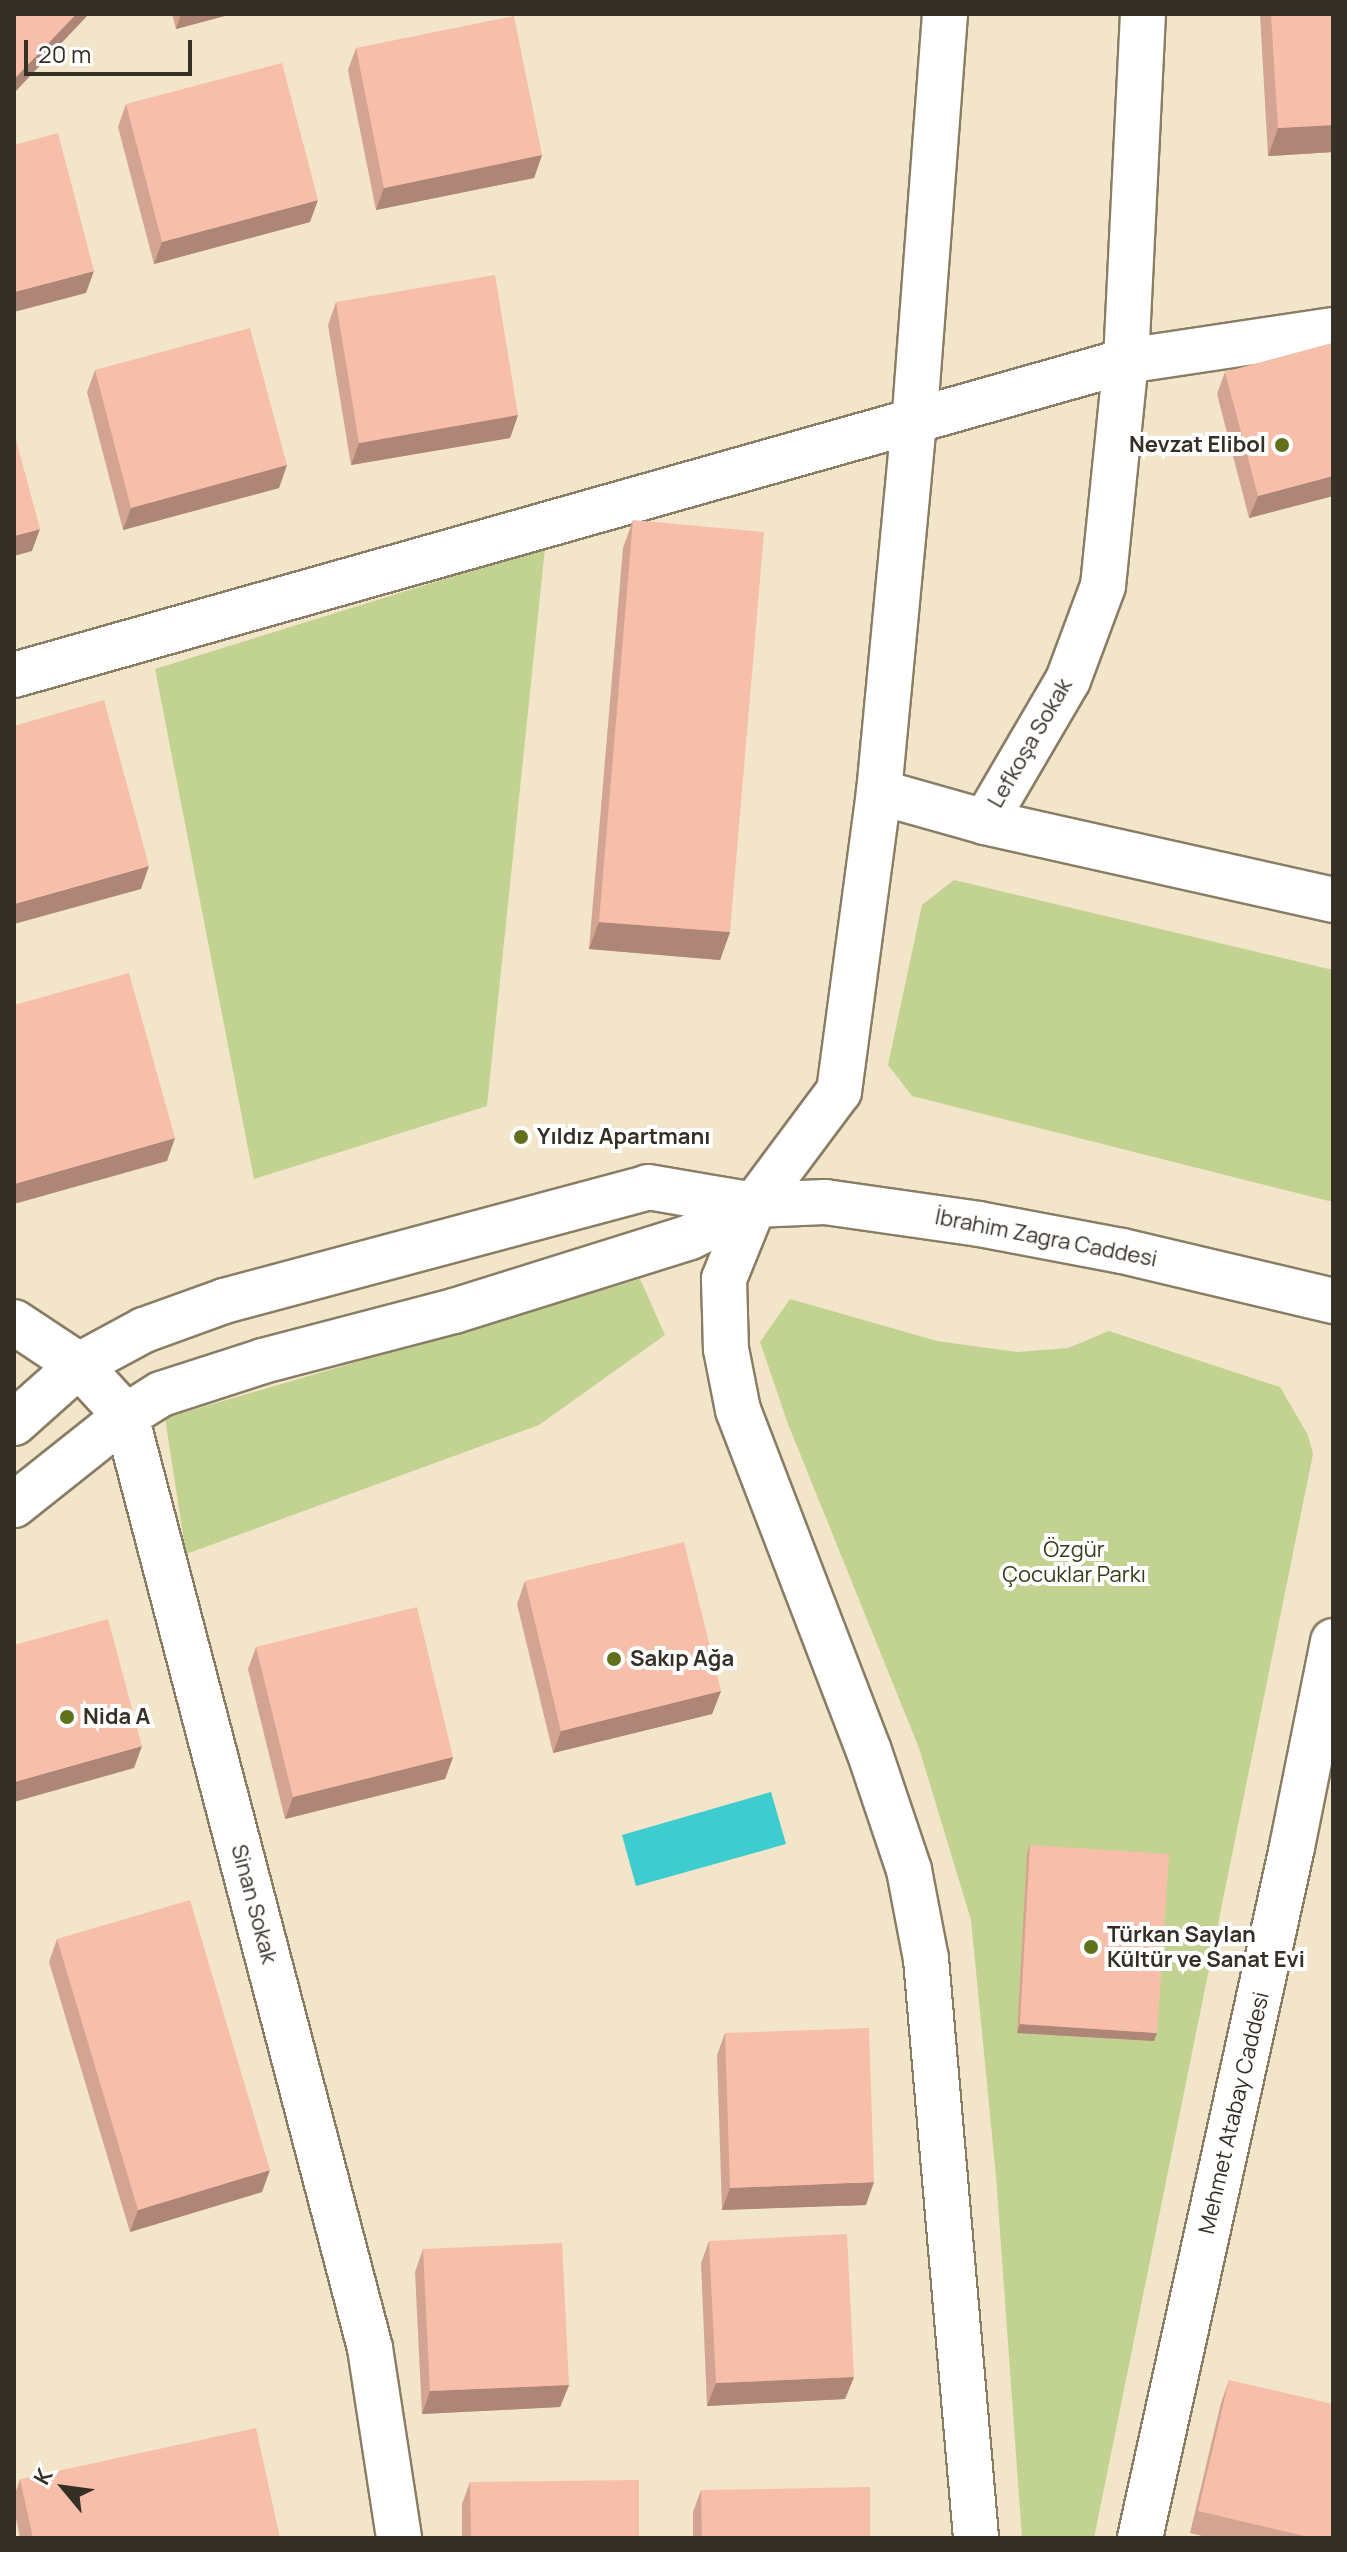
<!DOCTYPE html>
<meta charset="utf-8">
<style>
body{margin:0}
#map{position:relative;width:1347px;height:2552px;overflow:hidden;background:#f2e5ca;font-family:Manrope,sans-serif}
div>[style]{position:absolute}
.green>*{inset:0;background:#c2d391}
.water>*{inset:0;background:#3eccce}
.roads{filter:drop-shadow(2px 0 #8a7d65) drop-shadow(-2px 0 #8a7d65) drop-shadow(0 2px #8a7d65) drop-shadow(0 -2px #8a7d65)}
.minor>*{height:44px;margin:-22px;padding:0 22px;transform-origin:22px;border-radius:22px;background:#fff}
.secondary>*{height:44px;margin:-22px;padding:0 22px;transform-origin:22px;border-radius:22px;background:#fff}
.wall>*{inset:0;background:#d4a492}
.shaded-wall>*{inset:0;background:#ad8677}
.building>*{inset:0;background:#f7bfaa}
.dots>*{width:22px;height:22px;translate:-50% -50%;box-sizing:border-box;border:4px solid #fff;border-radius:50%}
span{translate:-50% -50%;white-space:nowrap;text-align:center;line-height:1.15;-webkit-text-stroke:8px #fff;paint-order:stroke}
.poi-label{font-size:22px;color:#352f25;font-weight:700}
.right{translate:-100% -50%;text-align:right}
.left{translate:0 -50%;text-align:left}
.street-label{font-size:22px;color:#352f25}
.park-label{font-size:22px;color:#353d18}
.frame{position:absolute;inset:0;border:16px solid #352f25;pointer-events:none}
.north{position:absolute;left:24px;top:2448px;width:80px;height:80px;-webkit-text-stroke:6px #fff;paint-order:stroke;rotate:299deg;font-size:22px;font-weight:700;line-height:32px;text-align:center;color:#352f25}
.north::after{content:'';display:block;margin:auto;width:28px;height:36px;background:#352f25;clip-path:polygon(50% 0,100% 100%,50% 72%,0 100%)}
.scale{position:absolute;left:24px;top:40px;width:168px;height:36px;box-sizing:border-box;border:4px solid #352f25;border-top:0;padding-left:10px;font-size:24px;line-height:28px;white-space:nowrap;color:#352f25;-webkit-text-stroke:6px #fff;paint-order:stroke}
</style>
<div id="map">
<div class="green">
<i style="clip-path:polygon(545px 548px,487px 1106px,254px 1179px,155px 669px)"></i>
<i style="clip-path:polygon(954px 880px,1333px 970px,1333px 1202px,912px 1096px,888px 1065px,922px 905px)"></i>
<i style="clip-path:polygon(640px 1279px,665px 1335px,539px 1425px,186px 1554px,165px 1418px)"></i>
<i style="clip-path:polygon(790px 1299px,937px 1341px,1017px 1352px,1068px 1348px,1109px 1331px,1280px 1387px,1308px 1435px,1313px 1454px,1094px 2538px,1022px 2538px,996px 2176px,971px 1920px,919px 1748px,788px 1424px,760px 1342px)"></i>
</div>
<div class="water">
<i style="clip-path:polygon(771px 1792px,786px 1844px,636px 1886px,622px 1835px)"></i>
</div>
<div class="roads">
<div class="minor">
<i style="left:945px;top:14px;width:409px;rotate:94.3deg"></i>
<i style="left:914px;top:422px;width:372px;rotate:95.4deg"></i>
<i style="left:879px;top:792px;width:302px;rotate:97.6deg"></i>
<i style="left:839px;top:1091px;width:142px;rotate:126.7deg"></i>
<i style="left:754px;top:1205px;width:80px;rotate:112.1deg"></i>
<i style="left:724px;top:1279px;width:70px;rotate:88.4deg"></i>
<i style="left:726px;top:1349px;width:62px;rotate:78.9deg"></i>
<i style="left:738px;top:1410px;width:365px;rotate:69deg"></i>
<i style="left:869px;top:1751px;width:126px;rotate:71.4deg"></i>
<i style="left:909px;top:1870px;width:91px;rotate:79.2deg"></i>
<i style="left:926px;top:1959px;width:581px;rotate:85.06deg"></i>
<i style="left:14px;top:675px;width:1155px;rotate:-15.77deg"></i>
<i style="left:1126px;top:361px;width:209px;rotate:-8.5deg"></i>
<i style="left:879px;top:792px;width:110px;rotate:15.8deg"></i>
<i style="left:985px;top:822px;width:357px;rotate:12.6deg"></i>
<i style="left:985px;top:822px;width:164px;rotate:-59.7deg"></i>
<i style="left:1068px;top:680px;width:100px;rotate:-69.6deg"></i>
<i style="left:1103px;top:586px;width:226px;rotate:-84.2deg"></i>
<i style="left:1126px;top:361px;width:347px;rotate:-87.2deg"></i>
<i style="left:14px;top:1322px;width:78px;rotate:33.5deg"></i>
<i style="left:79px;top:1365px;width:69px;rotate:47.3deg"></i>
<i style="left:126px;top:1416px;width:963px;rotate:75.33deg"></i>
<i style="left:370px;top:2348px;width:192px;rotate:81.3deg"></i>
<i style="left:1140px;top:2538px;width:708px;rotate:-77.59deg"></i>
<i style="left:1292px;top:1847px;width:210px;rotate:-78.7deg"></i>
</div>
<div class="secondary">
<i style="left:14px;top:1423px;width:87px;rotate:-41.7deg"></i>
<i style="left:79px;top:1365px;width:74px;rotate:-28.3deg"></i>
<i style="left:144px;top:1330px;width:85px;rotate:-19.9deg"></i>
<i style="left:224px;top:1301px;width:439px;rotate:-15deg"></i>
<i style="left:648px;top:1187px;width:108px;rotate:9.6deg"></i>
<i style="left:754px;top:1205px;width:71px;rotate:-2.4deg"></i>
<i style="left:825px;top:1202px;width:156px;rotate:8.1deg"></i>
<i style="left:979px;top:1224px;width:146px;rotate:10.7deg"></i>
<i style="left:1122px;top:1251px;width:217px;rotate:13.3deg"></i>
<i style="left:14px;top:1505px;width:143px;rotate:-38.5deg"></i>
<i style="left:126px;top:1416px;width:41px;rotate:-32.2deg"></i>
<i style="left:161px;top:1394px;width:107px;rotate:-17.9deg"></i>
<i style="left:263px;top:1361px;width:197px;rotate:-14.7deg"></i>
<i style="left:454px;top:1311px;width:247px;rotate:-17.4deg"></i>
<i style="left:690px;top:1237px;width:72px;rotate:-26.6deg"></i>
</div>
</div>
<div class="wall">
<i style="clip-path:polygon(172px 14px,232px 14px,176px 29px)"></i>
<i style="clip-path:polygon(1260px 14px,1333px 14px,1333px 152px,1268px 156px)"></i>
<i style="clip-path:polygon(356px 48px,542px 155px,534px 178px,376px 210px,348px 70px)"></i>
<i style="clip-path:polygon(126px 104px,310px 222px,154px 264px,118px 127px)"></i>
<i style="clip-path:polygon(336px 302px,518px 415px,510px 438px,351px 465px,328px 325px)"></i>
<i style="clip-path:polygon(1333px 343px,1333px 496px,1249px 518px,1217px 394px,1225px 372px)"></i>
<i style="clip-path:polygon(95px 370px,287px 465px,279px 488px,123px 530px,87px 392px)"></i>
<i style="clip-path:polygon(633px 520px,730px 932px,720px 960px,589px 949px,623px 548px)"></i>
<i style="clip-path:polygon(525px 1581px,721px 1691px,712px 1714px,553px 1753px,517px 1604px)"></i>
<i style="clip-path:polygon(256px 1647px,453px 1757px,445px 1779px,285px 1819px,248px 1669px)"></i>
<i style="clip-path:polygon(1030px 1845px,1154px 2041px,1017px 2033px,1027px 1853px)"></i>
<i style="clip-path:polygon(57px 1939px,262px 2192px,130px 2232px,49px 1962px)"></i>
<i style="clip-path:polygon(725px 2033px,866px 2205px,722px 2210px,717px 2055px)"></i>
<i style="clip-path:polygon(709px 2241px,854px 2377px,845px 2399px,707px 2406px,701px 2263px)"></i>
<i style="clip-path:polygon(423px 2249px,569px 2385px,560px 2407px,422px 2414px,415px 2272px)"></i>
<i style="clip-path:polygon(1229px 2380px,1333px 2538px,1210px 2538px,1190px 2533px,1221px 2403px)"></i>
<i style="clip-path:polygon(20px 2479px,280px 2538px,20px 2538px,14px 2509px,14px 2497px)"></i>
<i style="clip-path:polygon(470px 2482px,639px 2538px,462px 2538px,462px 2504px)"></i>
<i style="clip-path:polygon(701px 2490px,870px 2538px,693px 2538px,693px 2512px)"></i>
</div>
<div class="shaded-wall">
<i style="clip-path:polygon(76px 14px,89px 14px,14px 93px,14px 79px)"></i>
<i style="clip-path:polygon(181px 14px,232px 14px,176px 29px)"></i>
<i style="clip-path:polygon(1333px 125px,1333px 152px,1268px 156px,1278px 128px)"></i>
<i style="clip-path:polygon(542px 155px,534px 178px,376px 210px,384px 188px)"></i>
<i style="clip-path:polygon(318px 200px,310px 222px,154px 264px,162px 242px)"></i>
<i style="clip-path:polygon(94px 271px,86px 293px,14px 312px,14px 292px)"></i>
<i style="clip-path:polygon(518px 415px,510px 438px,351px 465px,359px 443px)"></i>
<i style="clip-path:polygon(287px 465px,279px 488px,123px 530px,131px 508px)"></i>
<i style="clip-path:polygon(1333px 476px,1333px 496px,1249px 518px,1258px 496px)"></i>
<i style="clip-path:polygon(40px 529px,32px 551px,14px 556px,14px 536px)"></i>
<i style="clip-path:polygon(149px 866px,141px 889px,14px 924px,14px 904px)"></i>
<i style="clip-path:polygon(599px 922px,730px 932px,720px 960px,589px 949px)"></i>
<i style="clip-path:polygon(175px 1138px,167px 1161px,14px 1204px,14px 1184px)"></i>
<i style="clip-path:polygon(721px 1691px,712px 1714px,553px 1753px,561px 1731px)"></i>
<i style="clip-path:polygon(142px 1746px,134px 1768px,14px 1802px,14px 1782px)"></i>
<i style="clip-path:polygon(453px 1757px,445px 1779px,285px 1819px,293px 1797px)"></i>
<i style="clip-path:polygon(1020px 2024px,1157px 2033px,1154px 2041px,1017px 2033px)"></i>
<i style="clip-path:polygon(270px 2170px,262px 2192px,130px 2232px,138px 2210px)"></i>
<i style="clip-path:polygon(874px 2182px,866px 2205px,722px 2210px,730px 2188px)"></i>
<i style="clip-path:polygon(854px 2377px,845px 2399px,707px 2406px,716px 2383px)"></i>
<i style="clip-path:polygon(569px 2385px,560px 2407px,422px 2414px,430px 2391px)"></i>
</div>
<div class="building">
<i style="clip-path:polygon(14px 14px,76px 14px,14px 79px)"></i>
<i style="clip-path:polygon(1271px 14px,1333px 14px,1333px 125px,1278px 128px)"></i>
<i style="clip-path:polygon(514px 16px,542px 155px,384px 188px,356px 48px)"></i>
<i style="clip-path:polygon(282px 63px,318px 200px,162px 242px,126px 104px)"></i>
<i style="clip-path:polygon(58px 133px,94px 271px,14px 292px,14px 145px)"></i>
<i style="clip-path:polygon(495px 275px,518px 415px,359px 443px,336px 302px)"></i>
<i style="clip-path:polygon(250px 328px,287px 465px,131px 508px,95px 370px)"></i>
<i style="clip-path:polygon(1333px 343px,1333px 476px,1258px 496px,1225px 372px)"></i>
<i style="clip-path:polygon(14px 432px,40px 529px,14px 536px)"></i>
<i style="clip-path:polygon(633px 520px,764px 532px,730px 932px,599px 922px)"></i>
<i style="clip-path:polygon(104px 700px,149px 866px,14px 904px,14px 726px)"></i>
<i style="clip-path:polygon(129px 973px,175px 1138px,14px 1184px,14px 1005px)"></i>
<i style="clip-path:polygon(684px 1542px,721px 1691px,561px 1731px,525px 1581px)"></i>
<i style="clip-path:polygon(417px 1607px,453px 1757px,293px 1797px,256px 1647px)"></i>
<i style="clip-path:polygon(108px 1619px,142px 1746px,14px 1782px,14px 1645px)"></i>
<i style="clip-path:polygon(1030px 1845px,1169px 1854px,1157px 2033px,1020px 2024px)"></i>
<i style="clip-path:polygon(190px 1900px,270px 2170px,138px 2210px,57px 1939px)"></i>
<i style="clip-path:polygon(869px 2028px,874px 2182px,730px 2188px,725px 2033px)"></i>
<i style="clip-path:polygon(847px 2234px,854px 2377px,716px 2383px,709px 2241px)"></i>
<i style="clip-path:polygon(562px 2243px,569px 2385px,430px 2391px,423px 2249px)"></i>
<i style="clip-path:polygon(1229px 2380px,1333px 2404px,1333px 2538px,1313px 2538px,1198px 2511px)"></i>
<i style="clip-path:polygon(256px 2428px,280px 2538px,33px 2538px,20px 2479px)"></i>
<i style="clip-path:polygon(639px 2480px,639px 2538px,471px 2538px,470px 2482px)"></i>
<i style="clip-path:polygon(870px 2487px,870px 2538px,702px 2538px,701px 2490px)"></i>
</div>
<div class="dots">
<i style="left:1282px;top:445px;background:#61701b"></i>
<i style="left:521px;top:1137px;background:#61701b"></i>
<i style="left:614px;top:1659px;background:#61701b"></i>
<i style="left:67px;top:1717px;background:#61701b"></i>
<i style="left:1091px;top:1947px;background:#61701b"></i>
</div>
<div class="poi-label">
<span class="right" style="left:1266px;top:445px">Nevzat Elibol</span>
<span class="left" style="left:537px;top:1137px">Yıldız Apartmanı</span>
<span class="left" style="left:630px;top:1659px">Sakıp Ağa</span>
<span class="left" style="left:83px;top:1717px">Nida A</span>
<span class="left" style="left:1107px;top:1947px">Türkan Saylan<br>Kültür ve Sanat Evi</span>
</div>
<div class="street-label">
<span style="left:1030px;top:743px;rotate:-60deg">Lefkoşa Sokak</span>
<span style="left:1046px;top:1238px;rotate:11deg">İbrahim Zagra Caddesi</span>
<span style="left:254px;top:1904px;rotate:75deg">Sinan Sokak</span>
<span style="left:1234px;top:2113px;rotate:-77deg">Mehmet Atabay Caddesi</span>
</div>
<div class="park-label">
<span style="left:1074px;top:1562px">Özgür<br>Çocuklar Parkı</span>
</div>
<div class="frame"></div>
<div class="north">K</div>
<div class="scale">20 m</div>
</div>
